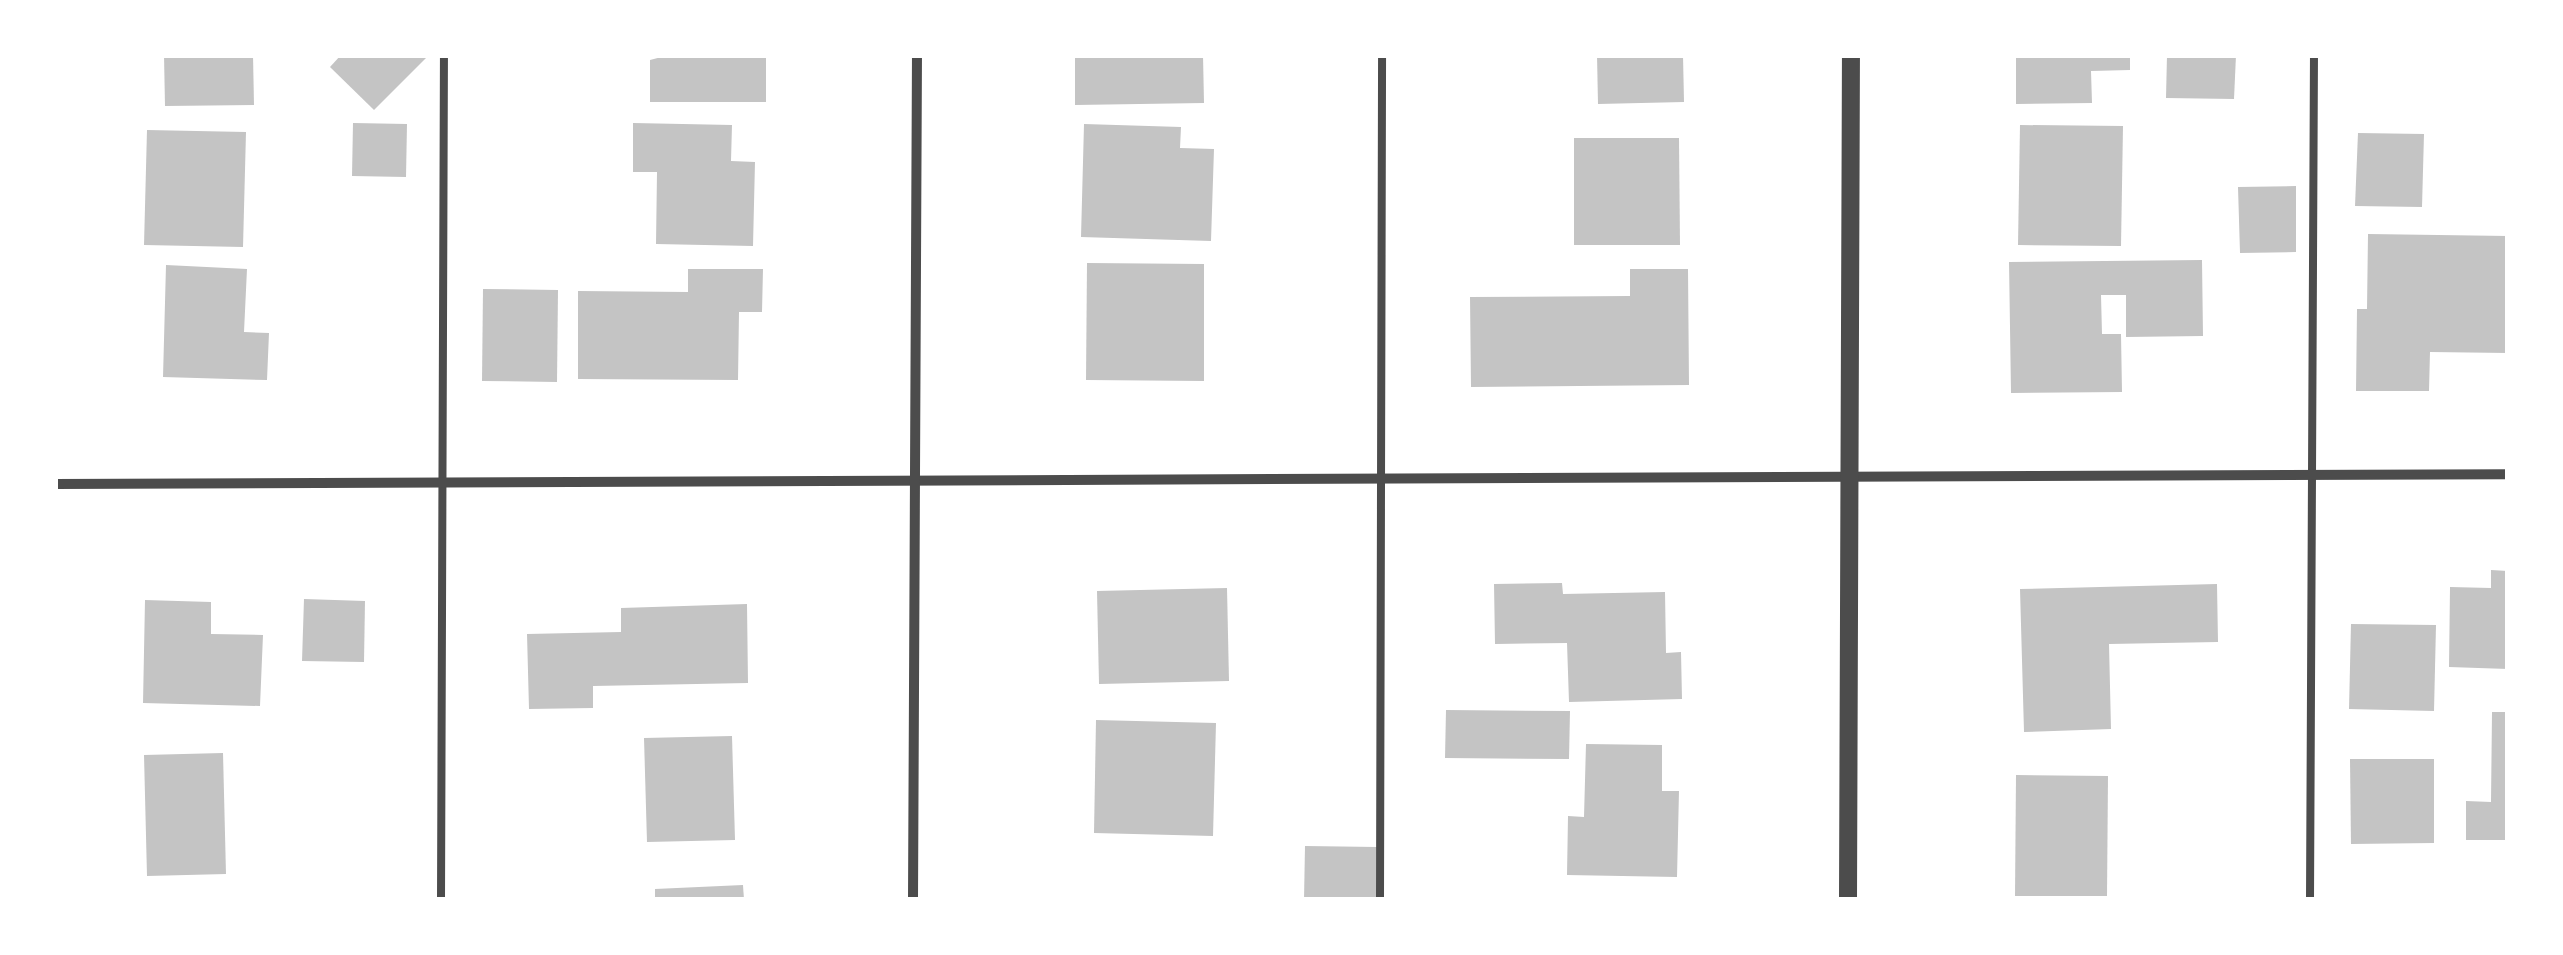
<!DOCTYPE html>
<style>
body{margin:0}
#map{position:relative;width:2563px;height:955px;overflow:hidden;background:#fff;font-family:"Titillium Web",sans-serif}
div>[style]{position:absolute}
.building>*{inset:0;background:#c4c4c4}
.service>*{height:8px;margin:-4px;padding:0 4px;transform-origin:4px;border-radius:4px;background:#4c4c4c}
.minor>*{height:10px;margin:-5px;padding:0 5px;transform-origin:5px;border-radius:5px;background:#4c4c4c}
.tertiary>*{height:18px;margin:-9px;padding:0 9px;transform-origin:9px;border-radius:9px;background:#4c4c4c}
span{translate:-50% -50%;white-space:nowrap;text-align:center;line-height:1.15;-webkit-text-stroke:8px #fff;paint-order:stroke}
.frame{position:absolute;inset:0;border:58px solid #fff;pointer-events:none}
</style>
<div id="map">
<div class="building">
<i style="clip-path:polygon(164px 55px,253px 55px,254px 105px,165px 106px)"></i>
<i style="clip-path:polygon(341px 55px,429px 55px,374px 110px,330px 67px)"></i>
<i style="clip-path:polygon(669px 55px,766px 57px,766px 102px,650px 102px,650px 60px)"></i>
<i style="clip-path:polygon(1075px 55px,1203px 55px,1204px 103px,1075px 105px)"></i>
<i style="clip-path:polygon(1597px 55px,1683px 55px,1684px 102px,1598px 104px)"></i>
<i style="clip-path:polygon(2016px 55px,2130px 55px,2130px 70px,2091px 71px,2092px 103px,2016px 104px)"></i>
<i style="clip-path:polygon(2167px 55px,2236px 55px,2234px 99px,2166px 98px)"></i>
<i style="clip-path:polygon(353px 123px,407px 124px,406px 177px,352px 176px)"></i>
<i style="clip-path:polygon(633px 123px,732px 125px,731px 161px,755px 162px,753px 246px,656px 244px,657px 172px,633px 172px)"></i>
<i style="clip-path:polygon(1084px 124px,1181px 127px,1180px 148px,1214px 149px,1211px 241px,1081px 237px)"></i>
<i style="clip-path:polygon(2020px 125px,2123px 126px,2121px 246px,2018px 245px)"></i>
<i style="clip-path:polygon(147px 130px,246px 132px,243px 247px,144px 245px)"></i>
<i style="clip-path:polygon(2358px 133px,2424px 134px,2422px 207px,2355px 206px)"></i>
<i style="clip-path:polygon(1574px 138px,1679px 138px,1680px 245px,1574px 245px)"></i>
<i style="clip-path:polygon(2296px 186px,2296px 252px,2240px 253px,2238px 187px)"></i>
<i style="clip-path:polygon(2368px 234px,2508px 236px,2508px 353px,2430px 352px,2429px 391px,2356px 391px,2357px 309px,2367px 309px)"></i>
<i style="clip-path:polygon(2202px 260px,2203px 336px,2126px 337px,2126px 295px,2101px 295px,2102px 334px,2121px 334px,2122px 392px,2011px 393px,2009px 262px)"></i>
<i style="clip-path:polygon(1087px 263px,1204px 264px,1204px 381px,1086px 380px)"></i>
<i style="clip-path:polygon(166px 265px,247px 269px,244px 332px,269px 333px,267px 380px,163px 377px)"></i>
<i style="clip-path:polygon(688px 269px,763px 269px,762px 312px,739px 312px,738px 380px,578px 379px,578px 291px,688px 292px)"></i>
<i style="clip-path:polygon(1630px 269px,1688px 269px,1689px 385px,1471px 387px,1470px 297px,1630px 296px)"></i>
<i style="clip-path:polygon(483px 289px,558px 290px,557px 382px,482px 381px)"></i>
<i style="clip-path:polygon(2491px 570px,2508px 571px,2508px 669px,2449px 667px,2450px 587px,2491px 588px)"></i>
<i style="clip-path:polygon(1562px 583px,1563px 594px,1665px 592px,1666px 653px,1681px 652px,1682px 699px,1569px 702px,1567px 643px,1495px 644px,1494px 584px)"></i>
<i style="clip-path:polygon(2217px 584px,2218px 642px,2109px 644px,2111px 729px,2024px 732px,2020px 589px)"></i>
<i style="clip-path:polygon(1227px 588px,1229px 681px,1099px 684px,1097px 591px)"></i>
<i style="clip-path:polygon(304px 599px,365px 601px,364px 662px,302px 661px)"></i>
<i style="clip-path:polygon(145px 600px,211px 602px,211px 634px,263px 635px,260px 706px,143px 703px)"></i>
<i style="clip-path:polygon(747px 604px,748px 683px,593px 686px,593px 708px,529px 709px,527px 634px,621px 632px,621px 608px)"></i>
<i style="clip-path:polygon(2351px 624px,2436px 625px,2434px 711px,2349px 709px)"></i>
<i style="clip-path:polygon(1446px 710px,1570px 711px,1569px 759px,1445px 758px)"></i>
<i style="clip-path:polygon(2492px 712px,2508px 712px,2508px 840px,2466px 840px,2466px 801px,2491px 802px)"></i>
<i style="clip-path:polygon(1096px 720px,1216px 723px,1213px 836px,1094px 833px)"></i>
<i style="clip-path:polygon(732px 736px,735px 840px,647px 842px,644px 738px)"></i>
<i style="clip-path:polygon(1586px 744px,1662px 745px,1662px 791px,1679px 791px,1677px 877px,1567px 875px,1568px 816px,1584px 817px)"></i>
<i style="clip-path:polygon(223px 753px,226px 874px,147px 876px,144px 755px)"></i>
<i style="clip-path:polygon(2350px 759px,2434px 759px,2434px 843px,2351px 844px)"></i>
<i style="clip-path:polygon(2016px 775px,2108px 776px,2107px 896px,2015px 896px)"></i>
<i style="clip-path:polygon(1305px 846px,1377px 847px,1376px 900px,1304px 900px)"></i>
<i style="clip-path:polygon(743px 885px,744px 900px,655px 900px,655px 889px)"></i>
</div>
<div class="service">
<i style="left:441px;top:900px;width:845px;rotate:-89.8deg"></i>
<i style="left:1380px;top:900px;width:845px;rotate:-89.86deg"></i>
<i style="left:2310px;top:900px;width:845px;rotate:-89.73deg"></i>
</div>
<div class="minor">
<i style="left:55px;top:484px;width:2453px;rotate:-0.23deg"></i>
<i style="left:913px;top:900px;width:845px;rotate:-89.73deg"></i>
</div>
<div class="tertiary">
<i style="left:1848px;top:900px;width:845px;rotate:-89.8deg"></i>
</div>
<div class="frame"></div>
</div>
